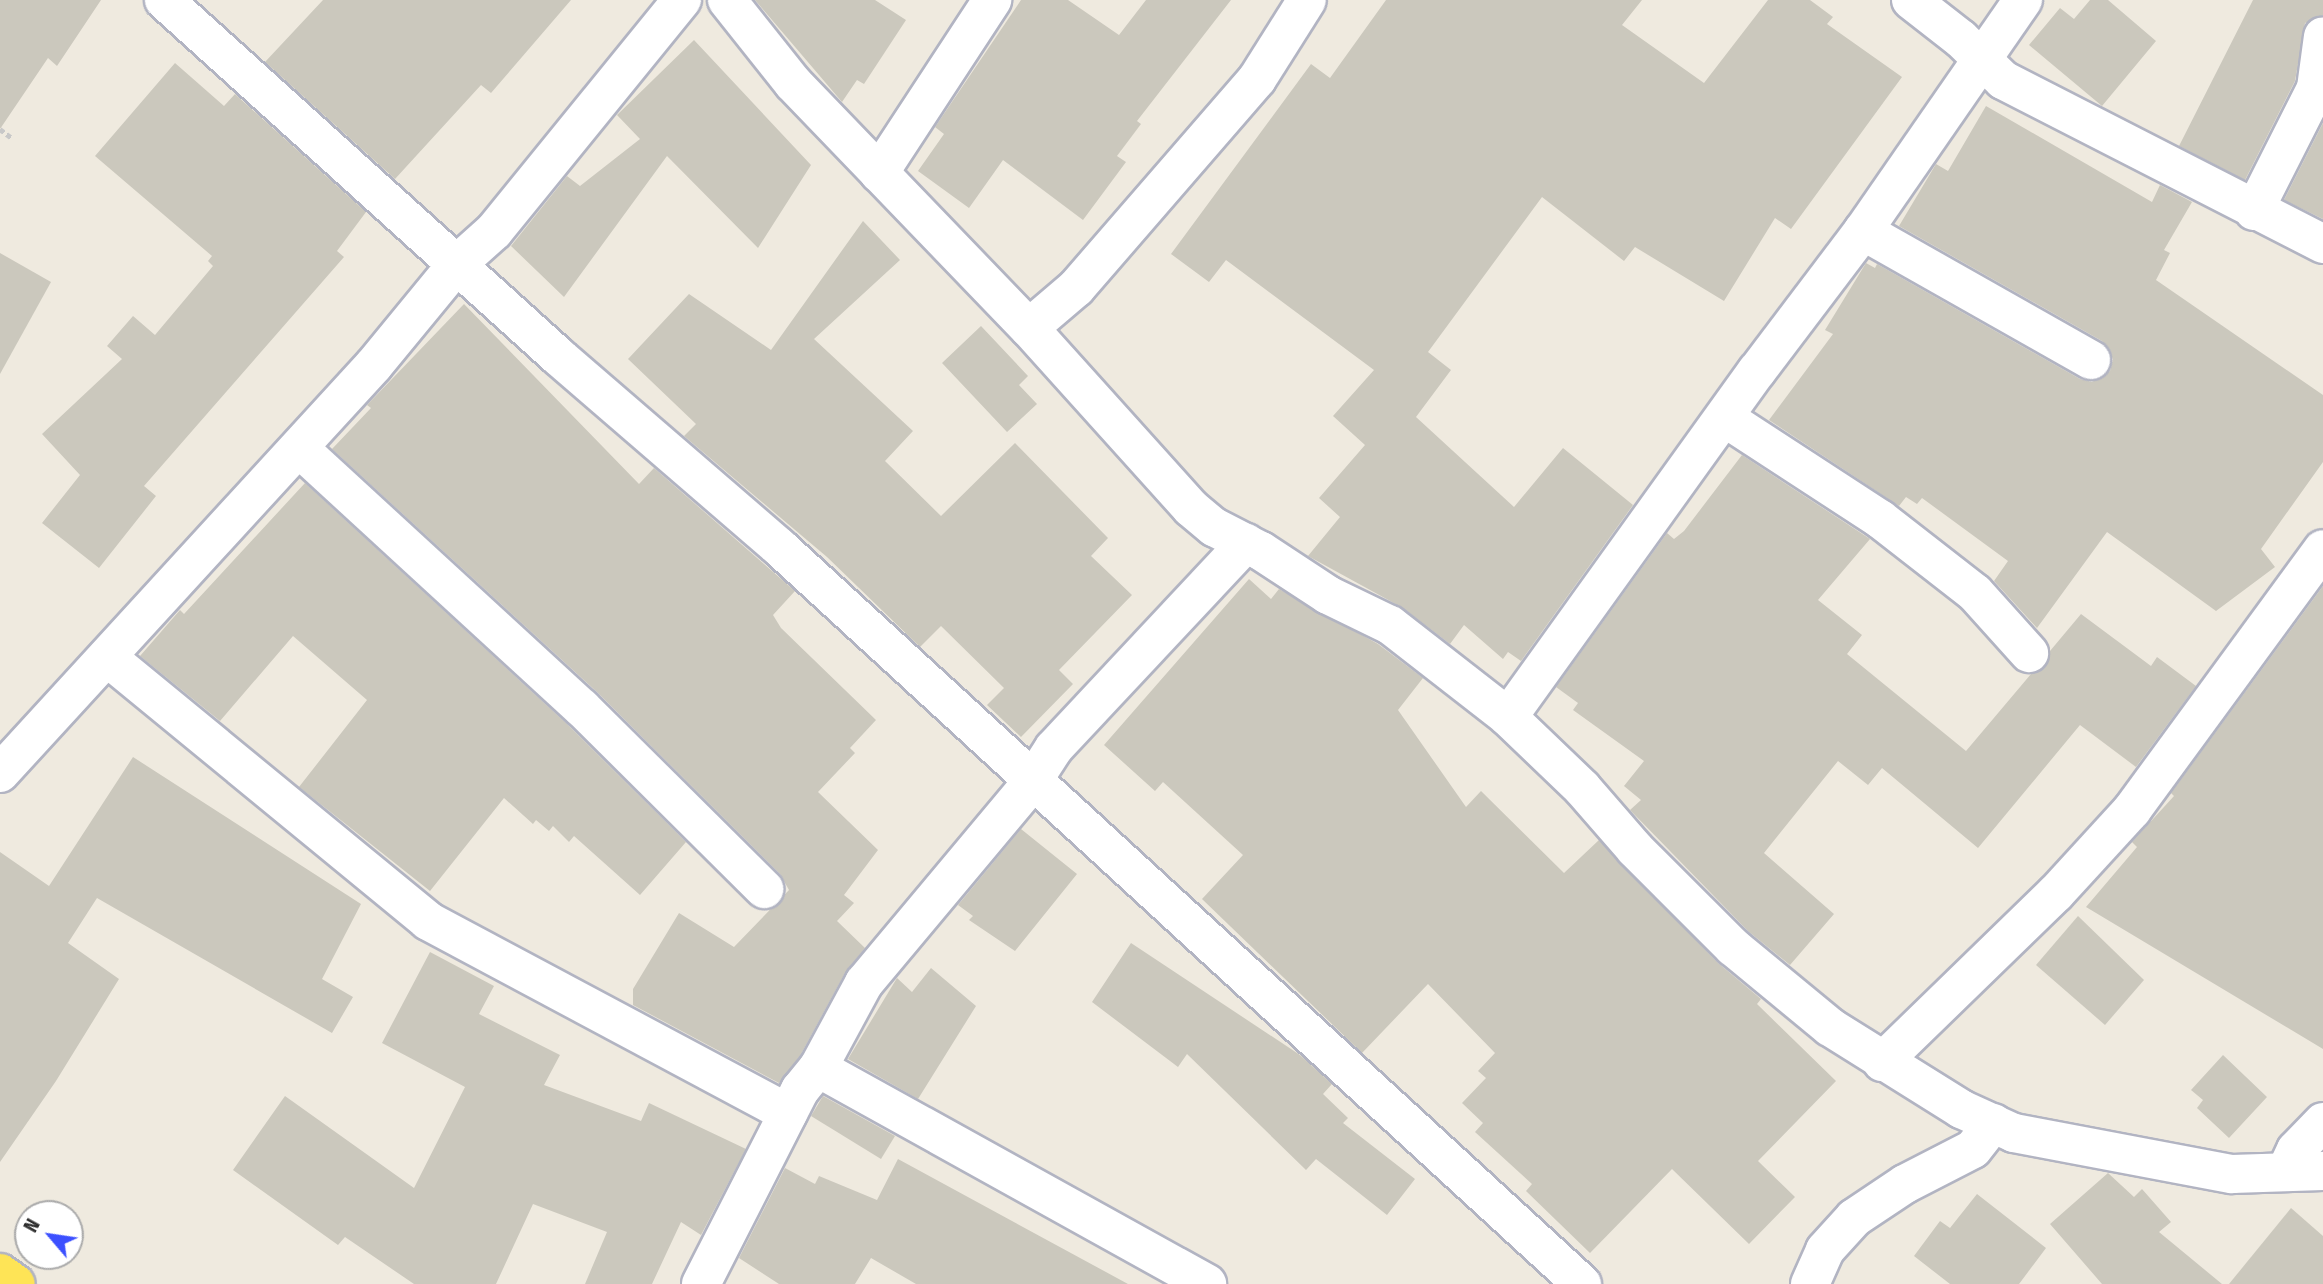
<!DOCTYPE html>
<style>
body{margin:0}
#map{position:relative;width:2323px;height:1284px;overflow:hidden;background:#efeadf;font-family:"Fira Sans Condensed",sans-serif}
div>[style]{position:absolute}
.building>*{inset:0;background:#cbc8bd}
.path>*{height:4.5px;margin-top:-2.25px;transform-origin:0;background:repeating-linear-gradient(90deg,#c8c8c8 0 5px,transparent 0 8.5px)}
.roads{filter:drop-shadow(2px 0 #b2b4c2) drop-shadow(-2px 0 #b2b4c2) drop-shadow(0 2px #b2b4c2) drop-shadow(0 -2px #b2b4c2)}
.minor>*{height:38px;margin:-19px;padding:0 19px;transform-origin:19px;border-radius:19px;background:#fff}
.major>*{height:38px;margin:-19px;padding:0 19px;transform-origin:19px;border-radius:19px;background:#fee456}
span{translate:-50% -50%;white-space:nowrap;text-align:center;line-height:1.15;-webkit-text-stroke:5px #fff;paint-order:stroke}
.north{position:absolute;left:14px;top:1200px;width:70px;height:70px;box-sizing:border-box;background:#fff;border:2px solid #ababab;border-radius:50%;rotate:299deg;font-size:19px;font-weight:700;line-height:28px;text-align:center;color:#2d2d2d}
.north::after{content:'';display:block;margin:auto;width:24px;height:32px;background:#3c50ff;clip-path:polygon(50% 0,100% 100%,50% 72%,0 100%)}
</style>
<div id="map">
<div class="building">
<i style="clip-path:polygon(0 0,101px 0,57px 66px,48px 58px,0 129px)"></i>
<i style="clip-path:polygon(323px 0,571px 0,491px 93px,481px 85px,395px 179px,265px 62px)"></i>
<i style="clip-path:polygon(755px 0,875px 0,906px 20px,864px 84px,857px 80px,842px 102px)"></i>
<i style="clip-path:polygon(1021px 0,1068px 0,1119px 35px,1146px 0,1231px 0,1137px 121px,1141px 124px,1117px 156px,1126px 162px,1083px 220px,1003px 160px,969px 208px,918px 171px,944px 134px,935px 127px)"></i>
<i style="clip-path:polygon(1386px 0,1642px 0,1622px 25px,1704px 83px,1768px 0,1810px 0,1833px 17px,1827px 24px,1902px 77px,1791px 229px,1775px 218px,1724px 301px,1635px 247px,1624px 261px,1542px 197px,1428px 352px,1451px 370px,1416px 417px,1514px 507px,1563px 448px,1633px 505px,1521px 661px,1508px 652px,1503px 659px,1464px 625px,1450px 644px,1403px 608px,1308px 556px,1340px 517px,1319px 498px,1365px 445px,1333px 416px,1374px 370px,1226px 260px,1209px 282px,1171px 254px,1311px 64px,1330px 78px)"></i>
<i style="clip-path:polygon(2090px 0,2108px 0,2156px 41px,2102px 106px,2029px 45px,2060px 8px,2074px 19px)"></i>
<i style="clip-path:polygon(2253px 0,2323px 0,2323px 15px,2305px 23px,2295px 81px,2245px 180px,2179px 146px)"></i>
<i style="clip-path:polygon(694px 40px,811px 165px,758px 248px,667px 156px,564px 297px,511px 246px,567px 176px,580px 186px,640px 139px,617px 115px)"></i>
<i style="clip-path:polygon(175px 63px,224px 106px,235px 94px,366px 212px,337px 251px,344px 257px,144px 486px,156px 496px,99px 568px,42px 523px,80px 475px,42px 434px,122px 359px,107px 346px,133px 316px,155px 335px,213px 266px,208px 261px,212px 256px,95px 156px)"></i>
<i style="clip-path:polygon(1986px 106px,2152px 202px,2160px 185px,2192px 202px,2164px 250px,2170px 253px,2156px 280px,2323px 395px,2323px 462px,2261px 549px,2275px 567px,2216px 611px,2107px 532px,2037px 628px,1994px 581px,2008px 561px,1922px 498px,1917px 504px,1906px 497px,1899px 506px,1769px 420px,1833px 334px,1825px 330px,1866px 263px,1875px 268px,1877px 264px,2080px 379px,2092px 382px,2110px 371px,2113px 359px,2102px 341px,1899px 226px,1936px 164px,1948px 171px)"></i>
<i style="clip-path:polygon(2323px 123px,2323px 219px,2284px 200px)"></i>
<i style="clip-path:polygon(863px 221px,900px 260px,814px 339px,913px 431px,885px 461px,941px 516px,1015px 443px,1108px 538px,1091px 556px,1132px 595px,1059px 670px,1073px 684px,1021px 737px,987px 705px,1004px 688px,941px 626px,920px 647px,827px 557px,684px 436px,696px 424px,628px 359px,689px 294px,771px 350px)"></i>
<i style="clip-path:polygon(0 253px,51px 282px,0 374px)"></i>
<i style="clip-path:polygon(464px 304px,639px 484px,654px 468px,795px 591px,773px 615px,781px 628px,876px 720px,850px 748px,855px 753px,818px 792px,878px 850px,844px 895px,854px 903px,837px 921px,865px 948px,845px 973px,800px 1056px,779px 1083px,633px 1005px,633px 989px,679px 913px,734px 947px,789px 890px,780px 874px,597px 692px,332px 449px,371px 408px,367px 405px)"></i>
<i style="clip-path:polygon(981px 326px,1028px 376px,1019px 385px,1037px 404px,1007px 432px,942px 363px)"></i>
<i style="clip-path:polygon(1742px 455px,1870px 539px,1818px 600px,1862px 635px,1847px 654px,1966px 751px,2031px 674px,2044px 669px,2050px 651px,2081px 614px,2151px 666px,2157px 657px,2196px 686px,2136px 767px,2080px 725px,1978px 848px,1882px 768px,1868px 785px,1838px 761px,1764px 853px,1834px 914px,1790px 965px,1748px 931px,1630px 810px,1641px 800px,1624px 786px,1644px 761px,1573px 710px,1578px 703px,1556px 687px,1667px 533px,1674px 539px,1684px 531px)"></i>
<i style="clip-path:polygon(305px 483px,567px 724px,686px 842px,640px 895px,574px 836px,569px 842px,553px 826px,549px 831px,536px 820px,533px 824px,504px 798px,430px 891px,299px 787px,367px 700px,293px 636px,220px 721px,140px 656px,180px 610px,184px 614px)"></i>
<i style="clip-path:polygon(1249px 579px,1271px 599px,1279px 589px,1378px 644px,1423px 678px,1398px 710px,1466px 807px,1481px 791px,1564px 873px,1599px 840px,1718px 963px,1761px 999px,1757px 1004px,1836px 1081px,1758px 1161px,1795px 1197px,1749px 1244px,1672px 1169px,1590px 1253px,1526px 1191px,1532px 1184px,1475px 1132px,1483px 1123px,1462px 1103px,1486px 1078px,1478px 1071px,1495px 1053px,1428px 984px,1362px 1053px,1202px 899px,1243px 855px,1163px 782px,1155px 791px,1104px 745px)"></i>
<i style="clip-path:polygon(2323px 586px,2323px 1049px,2086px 907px,2137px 847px,2132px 842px,2174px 796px,2171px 793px)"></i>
<i style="clip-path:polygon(133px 757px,361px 904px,322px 979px,353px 997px,332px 1033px,97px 898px,68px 943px,119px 979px,56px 1081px,0 1162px,0 852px,49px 886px)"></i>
<i style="clip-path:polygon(1021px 829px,1077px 874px,1015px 951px,969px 920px,973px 916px,958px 905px)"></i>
<i style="clip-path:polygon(2078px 916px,2144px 980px,2105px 1025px,2036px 965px)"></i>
<i style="clip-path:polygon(1131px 943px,1300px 1055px,1332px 1084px,1323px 1094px,1348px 1118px,1343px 1123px,1415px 1179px,1387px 1215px,1316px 1159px,1306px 1170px,1187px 1054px,1178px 1067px,1092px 1002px)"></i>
<i style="clip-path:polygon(430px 952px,494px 986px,479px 1014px,560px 1055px,544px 1085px,641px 1121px,649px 1103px,746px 1149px,701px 1235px,681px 1222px,652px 1284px,585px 1284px,607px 1232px,533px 1204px,496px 1284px,414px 1284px,345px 1237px,338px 1245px,233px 1170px,285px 1096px,414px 1188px,465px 1087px,382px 1043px)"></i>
<i style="clip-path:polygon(931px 968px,976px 1006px,918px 1099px,848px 1059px,897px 978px,912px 992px)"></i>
<i style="clip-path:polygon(2223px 1055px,2267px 1097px,2229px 1138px,2197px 1108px,2203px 1100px,2191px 1090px)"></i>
<i style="clip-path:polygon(823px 1096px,895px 1136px,881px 1159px,811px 1116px)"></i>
<i style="clip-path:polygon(898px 1159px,1128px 1284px,916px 1284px,871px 1258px,855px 1284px,779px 1284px,739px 1258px,785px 1168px,815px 1184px,819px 1176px,877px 1200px)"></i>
<i style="clip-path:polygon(2108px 1173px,2134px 1197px,2142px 1189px,2171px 1222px,2159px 1232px,2222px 1284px,2102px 1284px,2050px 1224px)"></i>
<i style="clip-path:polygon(1977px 1194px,2046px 1248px,2019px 1284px,1950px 1284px,1914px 1256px,1940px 1221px,1950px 1228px)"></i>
<i style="clip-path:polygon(2291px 1208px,2323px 1236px,2323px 1284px,2229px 1284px)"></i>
</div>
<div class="path">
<i style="left:0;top:129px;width:15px;rotate:37deg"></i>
</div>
<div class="roads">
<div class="minor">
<i style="left:164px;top:0;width:532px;rotate:42.11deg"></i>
<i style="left:559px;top:357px;width:291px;rotate:40.8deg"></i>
<i style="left:779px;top:547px;width:1090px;rotate:42.55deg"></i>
<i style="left:727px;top:0;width:106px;rotate:51.5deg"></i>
<i style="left:793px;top:83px;width:340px;rotate:46.1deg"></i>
<i style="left:1029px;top:328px;width:242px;rotate:48deg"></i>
<i style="left:1191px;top:508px;width:30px;rotate:40deg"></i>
<i style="left:1214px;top:527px;width:53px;rotate:27.1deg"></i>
<i style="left:1261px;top:551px;width:80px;rotate:33.3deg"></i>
<i style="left:1328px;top:595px;width:69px;rotate:25.8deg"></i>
<i style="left:1390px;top:625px;width:150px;rotate:37.9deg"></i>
<i style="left:1508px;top:717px;width:103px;rotate:43.8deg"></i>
<i style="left:1582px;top:788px;width:81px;rotate:49deg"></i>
<i style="left:1635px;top:849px;width:139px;rotate:45deg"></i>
<i style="left:1733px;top:947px;width:126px;rotate:39.5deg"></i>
<i style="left:1830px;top:1027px;width:155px;rotate:32deg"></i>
<i style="left:1961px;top:1109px;width:58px;rotate:24.4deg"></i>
<i style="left:2014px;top:1133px;width:222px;rotate:10.7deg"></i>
<i style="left:2232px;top:1174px;width:91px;rotate:-1.9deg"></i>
<i style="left:1911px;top:0;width:63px;rotate:38deg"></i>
<i style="left:1961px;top:39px;width:59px;rotate:44.3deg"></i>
<i style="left:2003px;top:80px;width:360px;rotate:27.1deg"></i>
<i style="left:879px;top:173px;width:207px;rotate:-56.8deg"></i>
<i style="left:2254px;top:211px;width:138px;rotate:-63.2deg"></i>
<i style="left:2316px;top:88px;width:52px;rotate:-82.3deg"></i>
<i style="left:1863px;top:231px;width:262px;rotate:29.5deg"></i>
<i style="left:1029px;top:328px;width:62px;rotate:-40.4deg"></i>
<i style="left:1076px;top:288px;width:276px;rotate:-49.1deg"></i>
<i style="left:1257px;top:79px;width:93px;rotate:-57.7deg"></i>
<i style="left:1725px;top:418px;width:185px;rotate:33.1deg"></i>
<i style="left:1880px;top:519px;width:120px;rotate:37.9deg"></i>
<i style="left:1975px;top:593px;width:81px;rotate:48deg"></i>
<i style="left:299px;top:448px;width:384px;rotate:42.6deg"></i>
<i style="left:582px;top:708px;width:257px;rotate:44.8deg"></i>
<i style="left:107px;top:657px;width:416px;rotate:39.4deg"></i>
<i style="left:428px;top:921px;width:408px;rotate:28.1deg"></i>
<i style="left:1508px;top:717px;width:426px;rotate:-54.3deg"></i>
<i style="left:1757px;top:371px;width:176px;rotate:-52.9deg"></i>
<i style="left:1863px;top:231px;width:281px;rotate:-55.3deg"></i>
<i style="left:0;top:773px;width:553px;rotate:-47.49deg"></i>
<i style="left:374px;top:365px;width:129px;rotate:-50.6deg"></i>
<i style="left:456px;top:265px;width:51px;rotate:-41.8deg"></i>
<i style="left:494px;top:231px;width:298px;rotate:-50.9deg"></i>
<i style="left:1882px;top:1062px;width:243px;rotate:-44.2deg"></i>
<i style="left:2056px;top:893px;width:113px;rotate:-47.5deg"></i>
<i style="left:2132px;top:810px;width:323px;rotate:-53.8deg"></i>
<i style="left:818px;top:1068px;width:445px;rotate:29deg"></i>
<i style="left:2286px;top:1171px;width:23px;rotate:-65deg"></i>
<i style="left:2296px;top:1150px;width:39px;rotate:-46deg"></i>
<i style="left:701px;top:1284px;width:218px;rotate:-63deg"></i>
<i style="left:800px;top:1090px;width:28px;rotate:-51deg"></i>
<i style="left:818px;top:1068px;width:97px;rotate:-61.6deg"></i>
<i style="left:864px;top:983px;width:262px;rotate:-50.1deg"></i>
<i style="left:1032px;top:782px;width:40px;rotate:-57.1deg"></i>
<i style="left:1054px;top:748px;width:281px;rotate:-46.9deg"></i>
<i style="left:1810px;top:1284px;width:37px;rotate:-66deg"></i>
<i style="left:1825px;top:1250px;width:43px;rotate:-47.8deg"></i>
<i style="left:1854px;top:1218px;width:61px;rotate:-33.7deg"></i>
<i style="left:1905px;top:1184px;width:76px;rotate:-27.2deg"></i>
<i style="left:1973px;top:1149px;width:33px;rotate:-52deg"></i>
</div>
<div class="major">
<i style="left:0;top:1273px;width:19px;rotate:35deg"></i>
</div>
</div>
<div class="north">N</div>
</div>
